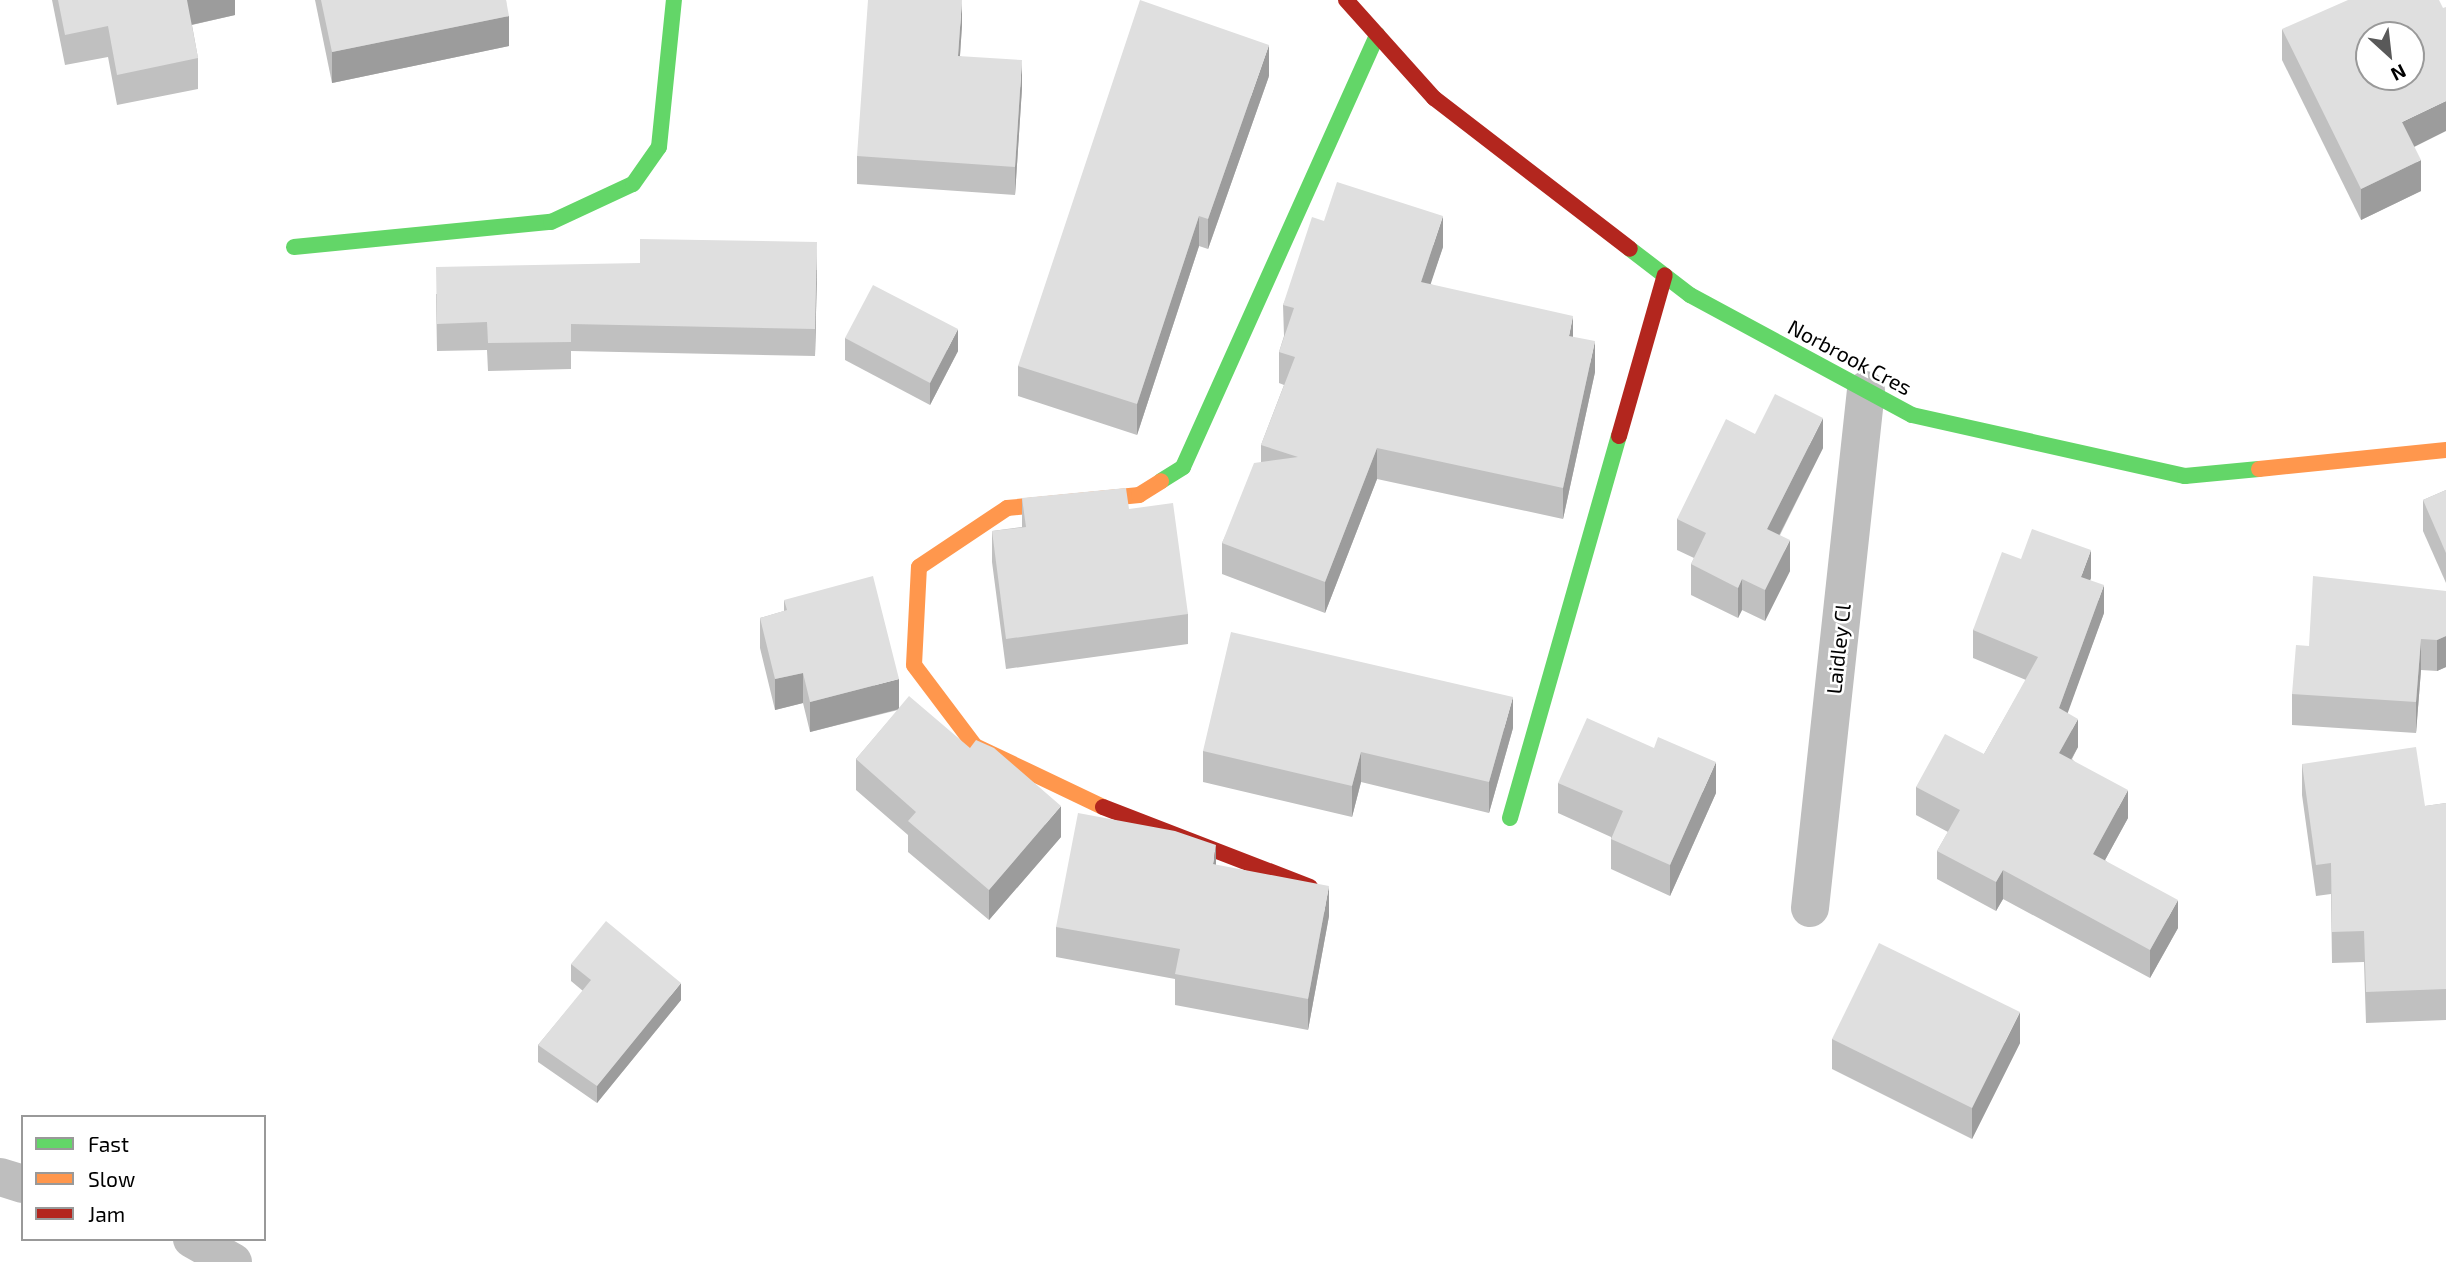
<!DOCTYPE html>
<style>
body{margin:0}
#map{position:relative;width:2446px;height:1262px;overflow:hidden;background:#fff;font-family:"Exo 2",sans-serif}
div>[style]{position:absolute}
.street>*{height:38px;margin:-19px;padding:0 19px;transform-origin:19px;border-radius:19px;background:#bebebe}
.fast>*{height:16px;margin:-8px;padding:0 8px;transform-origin:8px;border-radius:8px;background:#63d668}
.slow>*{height:16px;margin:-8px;padding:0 8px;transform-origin:8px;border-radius:8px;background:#ff974d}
.jam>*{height:16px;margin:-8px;padding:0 8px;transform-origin:8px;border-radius:8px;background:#b3261e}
.wall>*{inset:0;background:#c0c0c0}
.shaded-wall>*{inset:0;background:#9c9c9c}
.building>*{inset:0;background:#dfdfdf}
span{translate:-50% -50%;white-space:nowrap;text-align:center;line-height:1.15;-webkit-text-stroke:5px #fff;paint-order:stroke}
.street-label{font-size:21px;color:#000}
.legend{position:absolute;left:21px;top:1115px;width:245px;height:126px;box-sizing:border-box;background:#fff;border:2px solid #999;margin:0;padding:9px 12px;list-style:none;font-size:21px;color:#000}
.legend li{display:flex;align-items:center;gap:14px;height:35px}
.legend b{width:35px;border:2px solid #999}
.north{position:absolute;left:2355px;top:21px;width:70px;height:70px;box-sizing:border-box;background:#fff;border:2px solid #999;border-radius:50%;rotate:153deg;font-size:19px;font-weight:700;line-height:28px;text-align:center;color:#000}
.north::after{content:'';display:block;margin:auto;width:24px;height:32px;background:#595959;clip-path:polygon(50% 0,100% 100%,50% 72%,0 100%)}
</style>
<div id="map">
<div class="street">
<i style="left:1810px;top:908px;width:521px;rotate:-83.83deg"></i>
<i style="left:0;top:1177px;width:24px;rotate:17deg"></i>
<i style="left:192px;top:1239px;width:47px;rotate:29.3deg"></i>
</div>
<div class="fast">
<i style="left:294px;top:247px;width:258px;rotate:-5.6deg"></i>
<i style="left:551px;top:222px;width:90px;rotate:-24.9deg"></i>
<i style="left:633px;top:184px;width:45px;rotate:-54.9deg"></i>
<i style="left:659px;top:147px;width:148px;rotate:-84.2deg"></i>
<i style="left:1630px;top:249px;width:76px;rotate:37.5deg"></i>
<i style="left:1690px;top:295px;width:252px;rotate:28.4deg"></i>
<i style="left:1912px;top:415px;width:280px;rotate:12.6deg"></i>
<i style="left:2185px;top:476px;width:74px;rotate:-5.4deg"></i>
<i style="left:1161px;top:481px;width:26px;rotate:-32deg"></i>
<i style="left:1183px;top:467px;width:474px;rotate:-65.8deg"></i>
<i style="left:1510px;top:818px;width:397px;rotate:-74.1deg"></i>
</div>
<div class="slow">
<i style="left:2259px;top:469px;width:188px;rotate:-5.8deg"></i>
<i style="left:1103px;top:807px;width:142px;rotate:-154.5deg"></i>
<i style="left:975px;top:746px;width:101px;rotate:-127deg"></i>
<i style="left:914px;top:665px;width:98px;rotate:-87.1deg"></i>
<i style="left:919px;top:567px;width:106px;rotate:-33.8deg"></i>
<i style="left:1007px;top:508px;width:133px;rotate:-5.6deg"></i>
<i style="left:1139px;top:495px;width:26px;rotate:-32deg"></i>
</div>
<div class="jam">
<i style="left:1346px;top:0;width:132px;rotate:48.1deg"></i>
<i style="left:1434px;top:98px;width:247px;rotate:37.6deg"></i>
<i style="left:1619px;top:436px;width:167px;rotate:-74.1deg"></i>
<i style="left:1103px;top:807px;width:222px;rotate:21.1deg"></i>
</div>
<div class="wall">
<i style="clip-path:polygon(52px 0,235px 0,235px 15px,192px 25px,198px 58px,198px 89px,117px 105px,108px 57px,65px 65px)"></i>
<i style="clip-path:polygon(315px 0,506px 0,509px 46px,332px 83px)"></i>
<i style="clip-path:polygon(962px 25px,960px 56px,1022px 88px,1015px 195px,857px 184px,857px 156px)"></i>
<i style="clip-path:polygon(2282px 29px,2414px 147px,2421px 191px,2361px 220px,2282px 60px)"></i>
<i style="clip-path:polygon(1269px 76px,1208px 249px,1199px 246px,1137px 435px,1018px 396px,1018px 366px)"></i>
<i style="clip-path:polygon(1324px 221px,1443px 247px,1430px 284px,1573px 337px,1595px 372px,1563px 519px,1377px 479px,1325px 613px,1222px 574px,1222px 543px,1261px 462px,1261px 445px,1284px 385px,1279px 383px,1279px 352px,1284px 336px,1283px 305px)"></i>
<i style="clip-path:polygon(817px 270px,815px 356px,571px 351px,571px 369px,488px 371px,487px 350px,437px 351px,436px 294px)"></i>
<i style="clip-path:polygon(845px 338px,958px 351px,930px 405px,845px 360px)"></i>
<i style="clip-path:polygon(1755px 434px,1823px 448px,1780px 535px,1790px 571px,1765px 621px,1742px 610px,1738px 618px,1691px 595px,1691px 564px,1694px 558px,1677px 550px,1677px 519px)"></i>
<i style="clip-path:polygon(2446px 490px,2446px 583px,2423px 531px,2423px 500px)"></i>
<i style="clip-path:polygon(1022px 498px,1129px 509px,1188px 614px,1188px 644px,1006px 669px,992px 562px,992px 531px,1022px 527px)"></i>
<i style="clip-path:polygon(2021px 559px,2091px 578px,2090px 580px,2104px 613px,2067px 713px,2078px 747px,2072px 759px,2128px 818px,2105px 860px,2178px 928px,2150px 978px,2003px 899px,1996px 911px,1937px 879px,1937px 851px,1948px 832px,1916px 815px,1916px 787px,1984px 754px,2026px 680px,1973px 658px,1973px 630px)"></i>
<i style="clip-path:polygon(2446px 591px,2446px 667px,2437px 671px,2421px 670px,2416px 733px,2292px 725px,2292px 694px,2309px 646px)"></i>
<i style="clip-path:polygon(784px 600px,899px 709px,1061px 837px,989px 920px,908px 852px,908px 835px,856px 790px,856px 759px,898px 710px,810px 732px,803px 703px,775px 710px,760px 648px,760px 618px,784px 611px)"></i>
<i style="clip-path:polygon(1513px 728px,1489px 813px,1361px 782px,1352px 817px,1203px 782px,1203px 751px)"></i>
<i style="clip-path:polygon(2302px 764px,2425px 806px,2446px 803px,2446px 1020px,2366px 1023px,2364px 962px,2332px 963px,2331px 894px,2316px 896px,2302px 795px)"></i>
<i style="clip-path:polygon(1558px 783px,1716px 793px,1670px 896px,1611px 869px,1611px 837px,1558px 813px)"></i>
<i style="clip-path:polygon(1216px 865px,1329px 916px,1308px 1030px,1175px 1005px,1175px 979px,1056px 957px,1056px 927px)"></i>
<i style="clip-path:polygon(571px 964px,681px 1000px,597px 1103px,538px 1062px,538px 1045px,583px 991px,571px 981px)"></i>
<i style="clip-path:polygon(1832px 1039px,2020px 1043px,1972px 1139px,1832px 1069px)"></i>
</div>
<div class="shaded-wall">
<i style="clip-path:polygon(186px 0,235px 0,235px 15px,186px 26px)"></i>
<i style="clip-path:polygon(962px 0,962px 25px,958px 84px,958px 56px)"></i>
<i style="clip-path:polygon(509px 16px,509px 46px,332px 83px,332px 52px)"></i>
<i style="clip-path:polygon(1269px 45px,1269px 76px,1208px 249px,1208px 219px)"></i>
<i style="clip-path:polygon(1022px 60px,1022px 88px,1015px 195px,1015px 167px)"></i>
<i style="clip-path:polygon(2446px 101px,2446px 131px,2402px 153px,2402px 122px)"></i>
<i style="clip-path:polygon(2421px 160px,2421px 191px,2361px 220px,2361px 189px)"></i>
<i style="clip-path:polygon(1199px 216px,1199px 246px,1137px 435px,1137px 404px)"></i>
<i style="clip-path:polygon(1443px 216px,1443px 247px,1421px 313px,1421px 282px)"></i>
<i style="clip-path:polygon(817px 242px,817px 270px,815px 356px,815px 329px)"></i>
<i style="clip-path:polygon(1573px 316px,1573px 347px,1569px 336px)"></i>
<i style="clip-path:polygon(958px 329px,958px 351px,930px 405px,930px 383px)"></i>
<i style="clip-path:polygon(1595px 341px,1595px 372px,1563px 519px,1563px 488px)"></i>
<i style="clip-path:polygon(1823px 418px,1823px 448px,1767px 559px,1767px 529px)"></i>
<i style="clip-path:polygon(1377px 448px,1377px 479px,1325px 613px,1325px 582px)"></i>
<i style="clip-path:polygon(1790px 540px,1790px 571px,1765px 621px,1765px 590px)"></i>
<i style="clip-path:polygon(2091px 550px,2091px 578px,2081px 605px,2081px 577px)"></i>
<i style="clip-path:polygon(1742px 579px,1742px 610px,1738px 618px,1738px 588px)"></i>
<i style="clip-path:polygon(2104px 585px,2104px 613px,2059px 737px,2059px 708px)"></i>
<i style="clip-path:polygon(2446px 636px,2446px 667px,2437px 671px,2437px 640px)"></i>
<i style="clip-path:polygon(2421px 639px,2421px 670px,2416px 733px,2416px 702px)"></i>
<i style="clip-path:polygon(803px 673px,803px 703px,775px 710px,775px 679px)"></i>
<i style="clip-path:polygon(899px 679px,899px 709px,810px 732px,810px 702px)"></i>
<i style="clip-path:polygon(1513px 697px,1513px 728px,1489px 813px,1489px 782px)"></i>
<i style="clip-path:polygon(2078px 719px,2078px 747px,2059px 781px,2059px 753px)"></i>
<i style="clip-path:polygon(1361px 752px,1361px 782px,1352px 817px,1352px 786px)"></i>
<i style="clip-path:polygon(1716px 762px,1716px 793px,1670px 896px,1670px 865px)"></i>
<i style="clip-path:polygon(2128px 790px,2128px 818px,2093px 882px,2093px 854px)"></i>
<i style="clip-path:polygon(1061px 806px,1061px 837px,989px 920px,989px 890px)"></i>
<i style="clip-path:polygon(1216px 845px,1216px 876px,1213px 864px)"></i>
<i style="clip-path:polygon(2003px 870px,2003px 899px,1996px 911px,1996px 882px)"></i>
<i style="clip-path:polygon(1329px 886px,1329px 916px,1308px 1030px,1308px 999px)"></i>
<i style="clip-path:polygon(2178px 900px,2178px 928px,2150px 978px,2150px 950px)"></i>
<i style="clip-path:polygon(681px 983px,681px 1000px,597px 1103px,597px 1086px)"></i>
<i style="clip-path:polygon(2020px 1012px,2020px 1043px,1972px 1139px,1972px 1108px)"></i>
</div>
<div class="building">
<i style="clip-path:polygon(58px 0,187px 0,198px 58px,117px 75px,108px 26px,65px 35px)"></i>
<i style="clip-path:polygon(321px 0,506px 0,509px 16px,332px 52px)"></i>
<i style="clip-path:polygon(868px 0,962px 0,958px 56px,1022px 60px,1015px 167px,857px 156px)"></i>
<i style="clip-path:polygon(1140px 0,1269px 45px,1208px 219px,1199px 216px,1137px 404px,1018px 366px)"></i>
<i style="clip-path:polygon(evenodd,2348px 0,2439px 0,2443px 8px,2446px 7px,2446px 101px,2402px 122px,2421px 160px,2361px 189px,2282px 29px,2348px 0,2369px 35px,2411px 35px,2411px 77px,2369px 77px,2369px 35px)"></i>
<i style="clip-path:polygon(1337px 182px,1443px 216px,1421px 282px,1573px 316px,1569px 336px,1595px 341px,1563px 488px,1377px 448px,1325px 582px,1222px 543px,1254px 463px,1298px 457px,1261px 445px,1295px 357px,1279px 352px,1294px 308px,1283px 305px,1312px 217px,1324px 221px)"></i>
<i style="clip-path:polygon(640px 239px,817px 242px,815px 329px,571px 324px,571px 342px,488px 343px,487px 322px,437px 324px,436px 267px,640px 263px)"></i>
<i style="clip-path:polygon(873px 285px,958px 329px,930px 383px,845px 338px)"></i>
<i style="clip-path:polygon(1775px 394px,1823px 418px,1767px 529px,1790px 540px,1765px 590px,1742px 579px,1738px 588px,1691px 564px,1706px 533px,1677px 519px,1726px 419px,1755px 434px)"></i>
<i style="clip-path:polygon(1126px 488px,1129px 509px,1173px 503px,1188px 614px,1006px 639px,992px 531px,1026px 527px,1022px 498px)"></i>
<i style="clip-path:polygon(2446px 490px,2446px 553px,2423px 500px)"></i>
<i style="clip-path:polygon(2032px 529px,2091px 550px,2081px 577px,2104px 585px,2059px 708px,2078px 719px,2059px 753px,2128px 790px,2093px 854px,2178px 900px,2150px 950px,2003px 870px,1996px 882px,1937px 851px,1960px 810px,1916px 787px,1945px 734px,1984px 754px,2038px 657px,1973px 630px,2002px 552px,2021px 559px)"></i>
<i style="clip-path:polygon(873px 576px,899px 679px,810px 702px,803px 673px,775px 679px,760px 618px,787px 610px,784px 600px)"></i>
<i style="clip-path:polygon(2313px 576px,2446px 591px,2446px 636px,2437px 640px,2421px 639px,2416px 702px,2292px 694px,2296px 645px,2309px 646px)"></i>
<i style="clip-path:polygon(1231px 632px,1513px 697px,1489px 782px,1361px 752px,1352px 786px,1203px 751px)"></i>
<i style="clip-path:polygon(909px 696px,970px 748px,976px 740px,994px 748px,1061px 806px,989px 890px,908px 821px,916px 812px,856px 759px)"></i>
<i style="clip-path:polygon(1587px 718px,1654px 748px,1658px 737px,1716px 762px,1670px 865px,1611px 839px,1623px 811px,1558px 783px)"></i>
<i style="clip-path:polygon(2416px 747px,2425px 806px,2446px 803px,2446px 989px,2366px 992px,2364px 931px,2332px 932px,2331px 863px,2316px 865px,2302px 764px)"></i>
<i style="clip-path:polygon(1078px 813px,1175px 831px,1216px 845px,1213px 864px,1329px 886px,1308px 999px,1175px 974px,1180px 949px,1056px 927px)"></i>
<i style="clip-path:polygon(606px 921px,681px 983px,597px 1086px,538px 1045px,591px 980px,571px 964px)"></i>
<i style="clip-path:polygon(1879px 943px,2020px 1012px,1972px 1108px,1832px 1039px)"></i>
</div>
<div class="street-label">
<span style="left:1850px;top:357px;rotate:28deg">Norbrook Cres</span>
<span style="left:1838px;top:649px;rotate:-84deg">Laidley Cl</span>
</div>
<ul class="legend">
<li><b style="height:9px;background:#63d668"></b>Fast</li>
<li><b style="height:9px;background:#ff974d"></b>Slow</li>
<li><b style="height:9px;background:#b3261e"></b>Jam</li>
</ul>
<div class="north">N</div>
</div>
